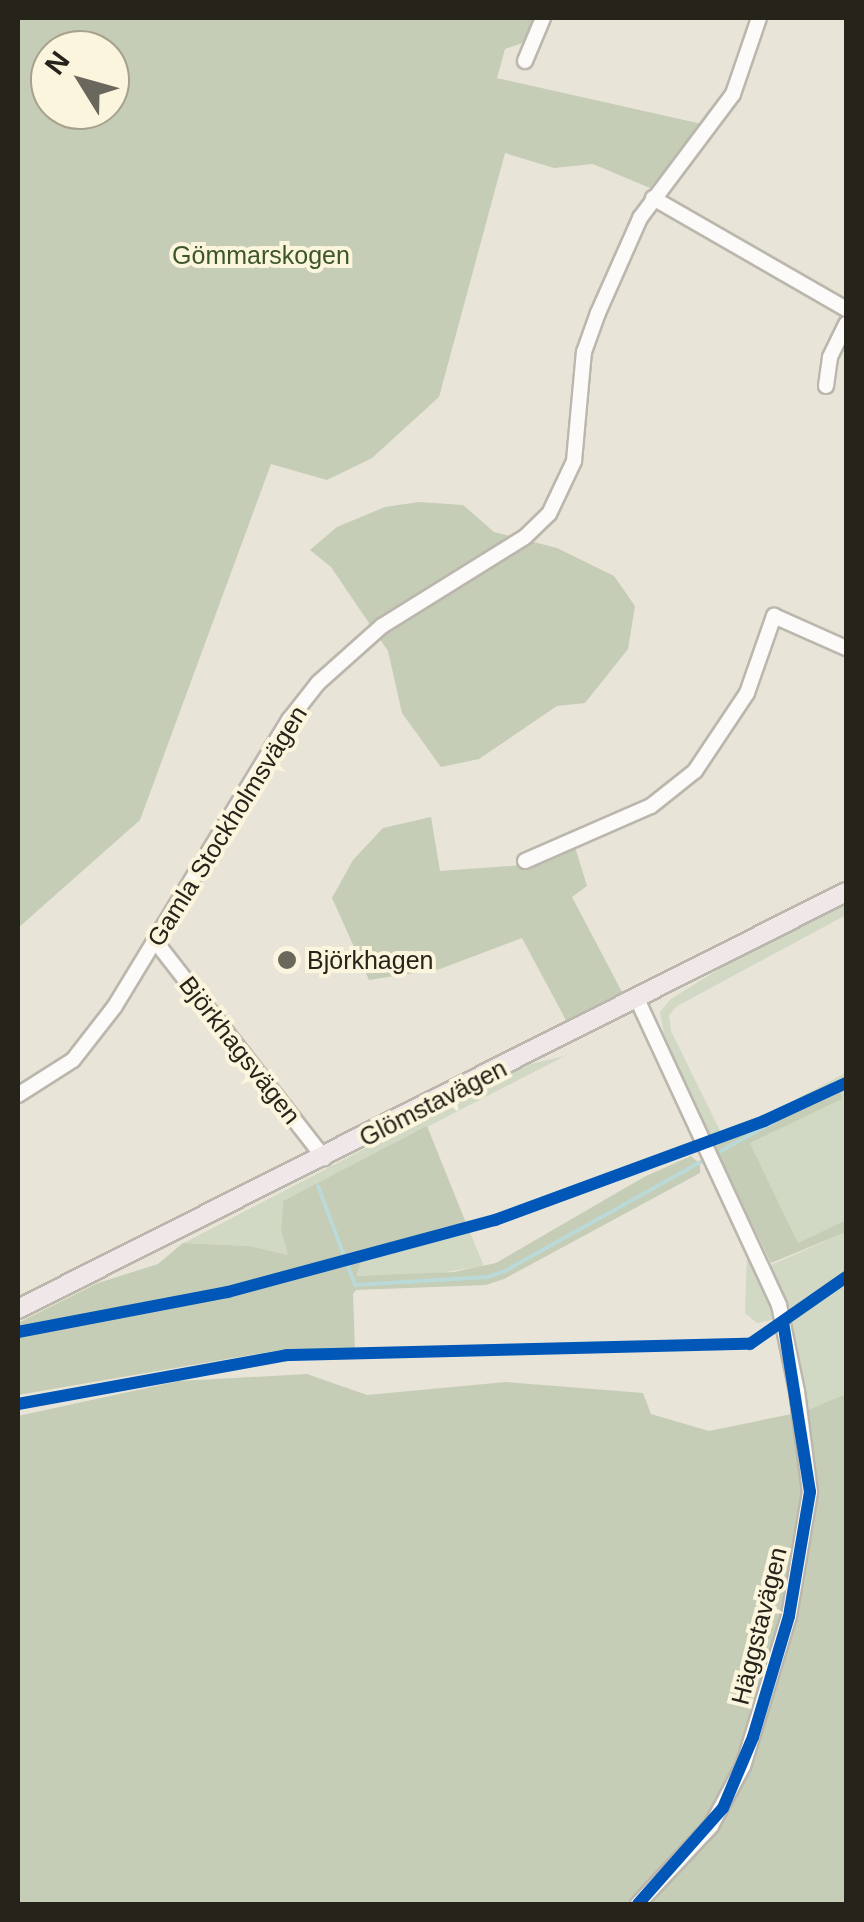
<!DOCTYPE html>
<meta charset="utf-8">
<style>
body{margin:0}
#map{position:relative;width:864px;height:1922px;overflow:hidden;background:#e8e4d7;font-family:Helvetica,sans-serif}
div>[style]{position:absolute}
.green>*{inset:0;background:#d1d8c3}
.forest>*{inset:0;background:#c5cdb6}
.stream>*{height:4px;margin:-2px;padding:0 2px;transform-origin:2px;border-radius:2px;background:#bad9d7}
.roads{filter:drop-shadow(2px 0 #bbb7ad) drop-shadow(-2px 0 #bbb7ad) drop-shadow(0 2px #bbb7ad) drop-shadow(0 -2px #bbb7ad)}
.minor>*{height:14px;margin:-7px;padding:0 7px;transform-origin:7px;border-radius:7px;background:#fcfbf9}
.major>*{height:18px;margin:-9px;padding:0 9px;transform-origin:9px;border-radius:9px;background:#f0e7e8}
.cycleway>*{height:12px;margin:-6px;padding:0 6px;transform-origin:6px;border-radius:6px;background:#0057b8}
.dots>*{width:28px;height:28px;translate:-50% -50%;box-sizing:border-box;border:5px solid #fcf5dd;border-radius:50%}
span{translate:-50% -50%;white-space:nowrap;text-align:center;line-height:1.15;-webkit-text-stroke:8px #fcf5dd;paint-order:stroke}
.park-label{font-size:25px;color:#3d5628}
.street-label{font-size:25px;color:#26231a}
.poi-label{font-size:25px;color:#26231a}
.left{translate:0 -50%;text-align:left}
.frame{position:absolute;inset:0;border:20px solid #26231a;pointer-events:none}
.north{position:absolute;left:30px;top:30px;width:100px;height:100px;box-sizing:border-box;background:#fcf5dd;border:2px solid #a6a18f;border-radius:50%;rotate:307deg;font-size:28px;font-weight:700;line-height:40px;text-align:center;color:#26231a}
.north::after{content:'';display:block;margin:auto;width:35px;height:45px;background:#6a675c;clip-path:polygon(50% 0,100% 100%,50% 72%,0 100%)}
</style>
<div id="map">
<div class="green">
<i style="clip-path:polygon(846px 901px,846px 915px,677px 1006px,669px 1015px,671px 1031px,723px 1137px,846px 1073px,846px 1220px,798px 1243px,750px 1143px,841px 1099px,751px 1127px,714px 1147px,664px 1034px,660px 1012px,671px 999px,719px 969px)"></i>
<i style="clip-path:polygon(565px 1056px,283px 1201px,281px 1231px,288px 1255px,250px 1246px,184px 1243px,493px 1082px,531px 1064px)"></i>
<i style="clip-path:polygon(466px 1223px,484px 1266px,433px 1274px,355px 1276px,362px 1259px,440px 1228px)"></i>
<i style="clip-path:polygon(846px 1232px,846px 1274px,787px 1313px,769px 1266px)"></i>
<i style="clip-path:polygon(747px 1252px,776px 1318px,768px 1321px,757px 1323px,745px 1313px)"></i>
<i style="clip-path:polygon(846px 1281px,846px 1394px,806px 1412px,790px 1321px)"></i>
</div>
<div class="forest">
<i style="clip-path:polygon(evenodd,18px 18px,533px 18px,525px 42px,505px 49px,497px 78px,702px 124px,650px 188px,593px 164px,554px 168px,505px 153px,439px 397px,372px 458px,327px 480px,271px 464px,140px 820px,18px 928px,18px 18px,50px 50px,110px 50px,110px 110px,50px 110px,50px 50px)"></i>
<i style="clip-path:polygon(419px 502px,463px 505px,494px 532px,557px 548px,614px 576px,635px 606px,628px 649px,585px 703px,557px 706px,479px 759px,441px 767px,402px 713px,388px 651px,331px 567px,310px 550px,337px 527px,385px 507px)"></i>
<i style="clip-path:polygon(431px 817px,440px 871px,538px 864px,575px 847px,587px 886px,572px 897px,623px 994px,568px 1024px,522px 938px,440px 969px,369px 980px,332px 898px,353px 860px,383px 828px)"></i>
<i style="clip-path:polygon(838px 1082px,842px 1099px,750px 1143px,798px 1243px,846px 1220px,846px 1232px,771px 1263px,714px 1147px)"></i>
<i style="clip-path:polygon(427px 1126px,466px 1223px,440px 1228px,362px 1259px,356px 1276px,454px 1272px,496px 1263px,644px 1177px,691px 1156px,700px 1164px,700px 1173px,504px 1279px,486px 1285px,356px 1290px,353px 1294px,355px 1350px,280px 1350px,18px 1395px,18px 1323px,98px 1283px,158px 1264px,183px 1243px,250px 1246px,288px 1255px,281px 1231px,283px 1201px)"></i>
<i style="clip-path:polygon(307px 1374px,367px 1395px,506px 1382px,643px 1393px,651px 1414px,709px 1431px,806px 1411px,846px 1394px,846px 1904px,18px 1904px,18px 1416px,179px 1381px)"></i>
</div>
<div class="stream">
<i style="left:721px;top:1151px;width:143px;rotate:-29.2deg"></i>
<i style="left:318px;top:1186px;width:106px;rotate:69.5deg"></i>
<i style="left:355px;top:1285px;width:133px;rotate:-3.4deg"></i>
<i style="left:488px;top:1277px;width:18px;rotate:-19deg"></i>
<i style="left:505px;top:1271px;width:227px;rotate:-29.1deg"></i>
</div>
<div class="roads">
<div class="minor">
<i style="left:525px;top:61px;width:47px;rotate:-67.3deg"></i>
<i style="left:653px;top:198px;width:223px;rotate:29.9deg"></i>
<i style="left:826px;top:386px;width:29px;rotate:-82deg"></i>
<i style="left:830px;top:357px;width:37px;rotate:-64deg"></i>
<i style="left:525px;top:861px;width:137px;rotate:-23.6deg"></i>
<i style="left:651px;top:806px;width:56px;rotate:-38.5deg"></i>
<i style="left:695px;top:771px;width:94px;rotate:-56.3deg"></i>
<i style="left:747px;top:693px;width:82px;rotate:-70.7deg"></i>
<i style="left:774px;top:616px;width:79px;rotate:24deg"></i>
<i style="left:156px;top:942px;width:274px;rotate:52.1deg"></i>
<i style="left:637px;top:999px;width:337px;rotate:65.1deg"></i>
<i style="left:779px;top:1305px;width:88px;rotate:78.2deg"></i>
<i style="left:797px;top:1391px;width:102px;rotate:82.7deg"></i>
<i style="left:810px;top:1492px;width:126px;rotate:99.6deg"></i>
<i style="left:789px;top:1616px;width:157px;rotate:107deg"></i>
<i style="left:743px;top:1766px;width:68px;rotate:118.1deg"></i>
<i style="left:711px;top:1826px;width:107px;rotate:133.1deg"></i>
<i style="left:18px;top:1095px;width:65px;rotate:-32.5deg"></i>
<i style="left:73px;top:1060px;width:68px;rotate:-52.1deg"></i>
<i style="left:115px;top:1006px;width:335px;rotate:-58.7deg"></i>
<i style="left:289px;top:720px;width:47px;rotate:-51.9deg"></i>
<i style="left:318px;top:683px;width:86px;rotate:-41.7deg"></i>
<i style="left:382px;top:626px;width:168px;rotate:-31.9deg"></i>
<i style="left:525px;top:537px;width:33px;rotate:-44deg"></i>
<i style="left:549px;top:514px;width:59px;rotate:-64.7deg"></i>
<i style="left:574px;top:461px;width:109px;rotate:-84.8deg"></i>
<i style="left:584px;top:352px;width:41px;rotate:-70.3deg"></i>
<i style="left:598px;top:313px;width:104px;rotate:-66.1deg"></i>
<i style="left:640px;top:218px;width:155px;rotate:-53.1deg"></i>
<i style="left:733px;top:94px;width:80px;rotate:-71.1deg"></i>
</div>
<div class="major">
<i style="left:18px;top:1309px;width:927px;rotate:-26.73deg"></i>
</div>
</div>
<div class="cycleway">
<i style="left:18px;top:1332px;width:214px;rotate:-10.8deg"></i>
<i style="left:228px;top:1292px;width:277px;rotate:-15.1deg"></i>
<i style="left:495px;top:1220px;width:287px;rotate:-20.2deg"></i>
<i style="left:764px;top:1121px;width:90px;rotate:-24.9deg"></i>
<i style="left:18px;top:1404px;width:273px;rotate:-10.3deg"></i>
<i style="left:287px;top:1355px;width:463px;rotate:-1.4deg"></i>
<i style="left:750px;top:1344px;width:117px;rotate:-34.9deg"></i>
<i style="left:638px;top:1904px;width:128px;rotate:-48.5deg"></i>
<i style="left:723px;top:1808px;width:77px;rotate:-67.1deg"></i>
<i style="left:753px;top:1737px;width:126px;rotate:-73.4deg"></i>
<i style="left:789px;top:1616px;width:126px;rotate:-80.4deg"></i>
<i style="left:810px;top:1492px;width:172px;rotate:-99deg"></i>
</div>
<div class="dots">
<i style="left:287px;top:960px;background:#6a675c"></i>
</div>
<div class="park-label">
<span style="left:261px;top:255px">Gömmarskogen</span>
</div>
<div class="street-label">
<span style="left:227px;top:826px;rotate:-58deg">Gamla Stockholmsvägen</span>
<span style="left:240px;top:1050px;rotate:52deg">Björkhagsvägen</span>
<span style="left:433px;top:1103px;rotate:-27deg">Glömstavägen</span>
<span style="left:759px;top:1626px;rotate:-76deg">Häggstavägen</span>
</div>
<div class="poi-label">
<span class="left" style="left:307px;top:960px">Björkhagen</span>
</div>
<div class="frame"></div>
<div class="north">N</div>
</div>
